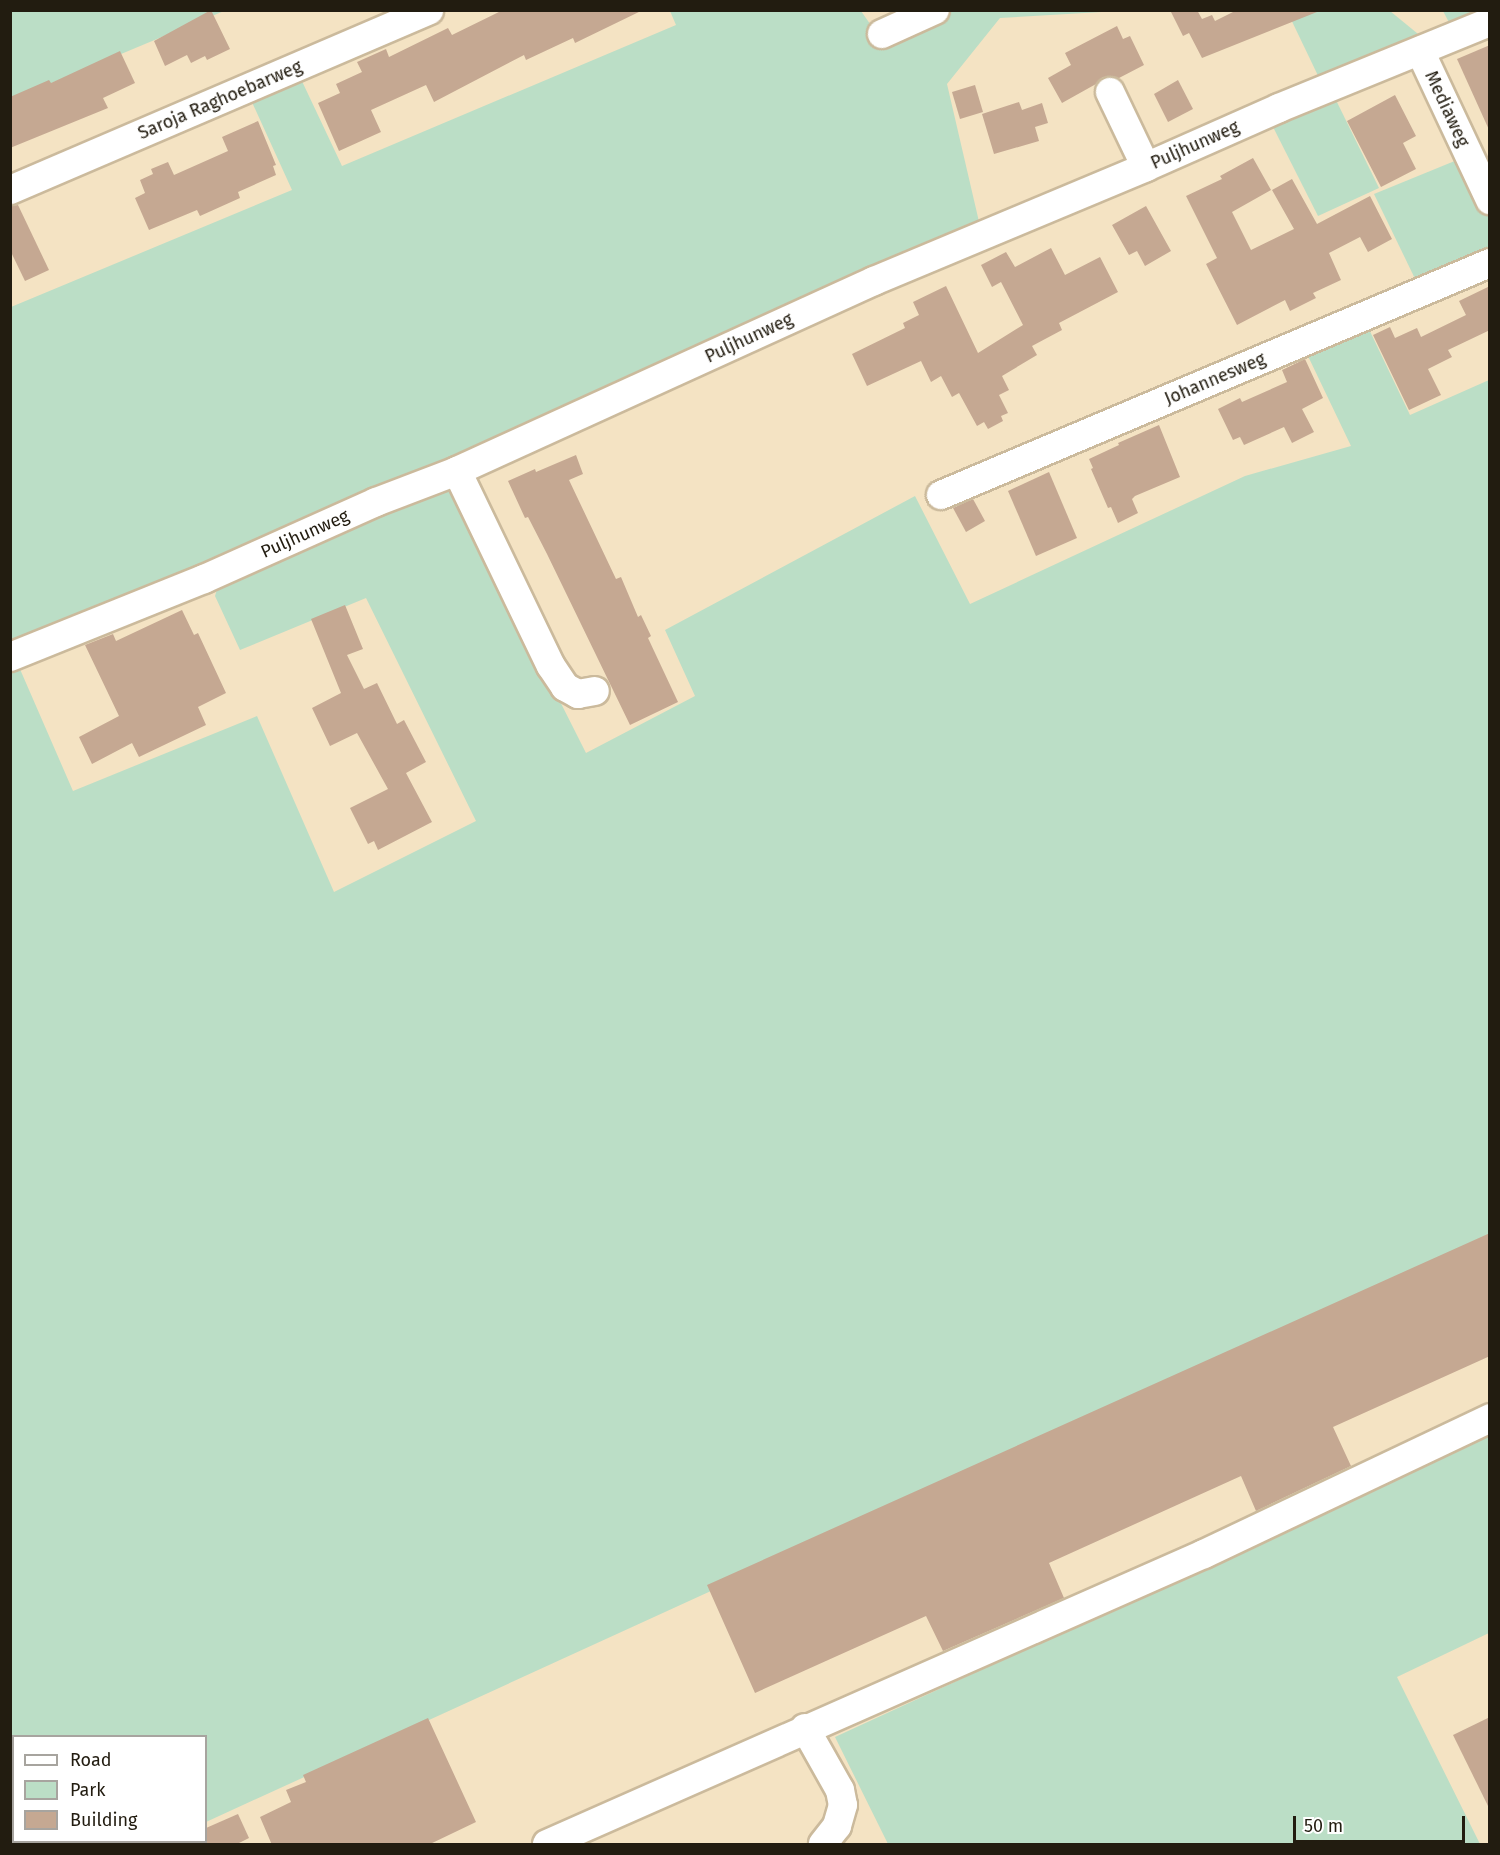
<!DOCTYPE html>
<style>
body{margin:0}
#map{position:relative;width:1500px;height:1855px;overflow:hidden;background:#f4e3c3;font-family:"Fira Sans",sans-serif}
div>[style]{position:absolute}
.green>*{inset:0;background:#bbdec6}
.stream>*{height:7px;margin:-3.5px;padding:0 3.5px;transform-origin:3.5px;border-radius:3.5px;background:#b2c8ef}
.building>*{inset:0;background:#c5a892}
.roads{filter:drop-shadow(2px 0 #cbba9c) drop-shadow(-2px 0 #cbba9c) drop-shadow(0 2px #cbba9c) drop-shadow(0 -2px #cbba9c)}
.minor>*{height:28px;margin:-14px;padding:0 14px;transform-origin:14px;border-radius:14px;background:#fff}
span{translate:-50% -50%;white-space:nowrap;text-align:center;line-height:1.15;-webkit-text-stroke:4.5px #fff;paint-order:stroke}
.street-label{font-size:18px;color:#221c10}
.frame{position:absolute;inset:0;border:12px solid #221c10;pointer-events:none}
.legend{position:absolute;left:12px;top:1735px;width:195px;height:108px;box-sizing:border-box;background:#fff;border:2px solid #a7a49f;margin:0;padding:8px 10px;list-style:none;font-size:18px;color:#221c10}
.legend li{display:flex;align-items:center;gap:12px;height:30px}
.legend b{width:30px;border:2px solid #a7a49f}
.scale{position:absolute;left:1293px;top:1816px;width:172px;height:27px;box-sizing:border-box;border:3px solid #221c10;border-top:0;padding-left:8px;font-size:18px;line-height:21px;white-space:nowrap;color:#221c10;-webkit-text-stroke:4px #fff;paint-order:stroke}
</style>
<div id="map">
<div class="green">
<i style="clip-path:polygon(1489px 10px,1452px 28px,1443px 11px)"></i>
<i style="clip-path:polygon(11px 11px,224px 11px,11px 100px)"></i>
<i style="clip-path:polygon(670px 11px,861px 11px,882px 41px,949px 11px,1119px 11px,1000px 18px,947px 84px,980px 226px,421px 477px,11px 644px,11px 307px,292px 190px,251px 100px,300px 77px,342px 166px,676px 25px)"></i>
<i style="clip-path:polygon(1287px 11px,1390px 11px,1423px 38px,1322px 84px)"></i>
<i style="clip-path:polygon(1334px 96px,1379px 188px,1318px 216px,1271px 123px)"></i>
<i style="clip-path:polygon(1462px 158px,1489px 217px,1489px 253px,1420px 289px,1374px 194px)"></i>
<i style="clip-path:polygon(1366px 323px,1410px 415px,1489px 380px,1489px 1235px,206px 1822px,206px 1736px,14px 1736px,14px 1842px,162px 1842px,156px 1844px,11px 1844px,10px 662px,16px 660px,73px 791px,257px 716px,334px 892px,476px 821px,366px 598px,240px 650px,215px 596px,218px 586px,451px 485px,586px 753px,695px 696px,665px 630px,915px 496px,970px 604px,1245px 476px,1351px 446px,1307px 354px)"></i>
<i style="clip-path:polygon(1489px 1436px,1489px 1633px,1397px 1677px,1480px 1844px,888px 1844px,835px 1737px)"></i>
</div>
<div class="stream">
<i style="left:10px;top:1811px;width:7px;rotate:56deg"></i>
<i style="left:25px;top:1842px;width:3px;rotate:45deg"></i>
</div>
<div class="building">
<i style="clip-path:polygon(211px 10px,230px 49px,207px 60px,205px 56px,191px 63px,187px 55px,165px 66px,154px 41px)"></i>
<i style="clip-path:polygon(503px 10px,643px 10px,575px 43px,573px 38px,526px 60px,524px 55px,434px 102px,426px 85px,371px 110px,381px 132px,339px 151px,318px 103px,340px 93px,336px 84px,362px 72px,357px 62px,386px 49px,389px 57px,448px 28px,452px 35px)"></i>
<i style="clip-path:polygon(1170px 10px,1197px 10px,1202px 19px,1212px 15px,1215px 21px,1237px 10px,1317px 12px,1202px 58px,1189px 33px,1183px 36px)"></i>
<i style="clip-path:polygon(1117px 26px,1123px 39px,1130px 36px,1144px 65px,1119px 78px,1103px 77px,1096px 84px,1062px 103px,1048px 78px,1071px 65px,1065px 53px)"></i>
<i style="clip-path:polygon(1490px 45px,1490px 132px,1457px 59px)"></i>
<i style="clip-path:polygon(120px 51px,135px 83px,103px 98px,108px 108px,10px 148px,10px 97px,49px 80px,51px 83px)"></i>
<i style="clip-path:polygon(1178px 80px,1193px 109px,1168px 122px,1154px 94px)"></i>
<i style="clip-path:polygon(975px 85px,983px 112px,960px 119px,952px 92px)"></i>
<i style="clip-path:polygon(1395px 95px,1416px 136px,1403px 143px,1416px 169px,1381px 187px,1347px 121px)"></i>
<i style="clip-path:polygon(1019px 102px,1022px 110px,1042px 103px,1048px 123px,1035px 127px,1039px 141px,994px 154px,982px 114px)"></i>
<i style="clip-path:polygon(258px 121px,276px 165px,273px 166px,276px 175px,238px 192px,240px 198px,200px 216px,197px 210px,149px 230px,135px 198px,145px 193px,140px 180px,153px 174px,151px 169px,168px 162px,174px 175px,228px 151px,222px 137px)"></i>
<i style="clip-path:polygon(1253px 158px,1271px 190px,1232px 212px,1251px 250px,1294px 229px,1272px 190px,1292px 179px,1317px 224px,1370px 196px,1392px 239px,1368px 252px,1360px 237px,1329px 253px,1341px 280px,1313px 293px,1316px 298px,1290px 311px,1285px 300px,1237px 325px,1206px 264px,1217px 258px,1186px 196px,1222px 179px,1220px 176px)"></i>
<i style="clip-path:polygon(18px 205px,49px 270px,25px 281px,10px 250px,10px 206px)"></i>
<i style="clip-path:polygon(1146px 206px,1171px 251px,1145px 266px,1137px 251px,1129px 255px,1112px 225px)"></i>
<i style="clip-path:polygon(1051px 248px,1065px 275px,1100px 257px,1118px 292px,1059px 323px,1062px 330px,1032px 346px,1037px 355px,1002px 376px,1009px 390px,999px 395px,1008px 413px,1001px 416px,1003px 421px,988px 429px,984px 422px,977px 426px,959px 393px,952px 397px,941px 376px,931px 382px,921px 361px,867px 386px,852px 354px,905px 328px,903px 323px,919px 315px,913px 302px,946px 286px,978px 353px,1023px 325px,1001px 282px,992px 287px,981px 265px,1006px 252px,1015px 267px)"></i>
<i style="clip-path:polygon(1490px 286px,1490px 330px,1448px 350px,1452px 357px,1428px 369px,1441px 395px,1409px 410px,1373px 335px,1390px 327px,1395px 338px,1417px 328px,1421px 337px,1466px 315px,1459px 301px)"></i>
<i style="clip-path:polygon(1305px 359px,1323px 398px,1302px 409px,1314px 432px,1292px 443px,1284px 427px,1244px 445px,1240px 437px,1233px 440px,1218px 409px,1240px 398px,1242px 402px,1287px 382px,1282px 370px)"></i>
<i style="clip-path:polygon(1159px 425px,1180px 477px,1135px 496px,1132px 499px,1138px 513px,1118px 523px,1111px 507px,1108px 508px,1091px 469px,1093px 468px,1089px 459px,1119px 445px,1118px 443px)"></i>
<i style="clip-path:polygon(576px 455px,583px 474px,569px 480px,616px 579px,621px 577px,638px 617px,641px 615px,651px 636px,648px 638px,678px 702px,630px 725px,547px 554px,528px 517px,525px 518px,508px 481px,535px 469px,536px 472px)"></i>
<i style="clip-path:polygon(1049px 472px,1077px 538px,1036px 556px,1008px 491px)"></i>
<i style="clip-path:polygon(973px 499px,985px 521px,966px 532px,953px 508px)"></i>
<i style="clip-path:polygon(345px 605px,363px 649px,347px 655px,364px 689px,377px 683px,397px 724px,404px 720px,426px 762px,406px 773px,432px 822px,378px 850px,374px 841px,368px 844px,350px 808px,388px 789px,357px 733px,330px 746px,312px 708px,341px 693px,311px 619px)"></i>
<i style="clip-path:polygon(182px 610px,194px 635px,198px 633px,226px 693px,198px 707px,206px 725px,139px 757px,132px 743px,92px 764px,79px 737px,119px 716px,85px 645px,113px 634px,116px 641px)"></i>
<i style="clip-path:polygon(1490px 1233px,1490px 1356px,1333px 1427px,1351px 1466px,1256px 1511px,1241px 1476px,1049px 1563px,1064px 1598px,943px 1651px,926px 1616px,755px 1693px,707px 1585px)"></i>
<i style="clip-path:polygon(1490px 1717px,1490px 1810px,1453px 1735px)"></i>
<i style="clip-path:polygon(428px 1718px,476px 1822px,428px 1845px,272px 1845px,260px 1817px,291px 1802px,286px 1790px,306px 1782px,303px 1775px)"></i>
<i style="clip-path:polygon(238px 1814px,249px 1838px,235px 1845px,206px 1845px,206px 1828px)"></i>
</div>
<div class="roads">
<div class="minor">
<i style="left:882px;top:34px;width:58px;rotate:-24.4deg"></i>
<i style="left:1420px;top:51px;width:165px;rotate:64.8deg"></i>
<i style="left:1110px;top:92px;width:83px;rotate:64.4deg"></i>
<i style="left:10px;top:190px;width:456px;rotate:-23.2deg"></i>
<i style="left:457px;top:471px;width:216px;rotate:64.3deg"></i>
<i style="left:551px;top:666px;width:25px;rotate:56deg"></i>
<i style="left:565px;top:687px;width:15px;rotate:28deg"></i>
<i style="left:578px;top:694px;width:17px;rotate:-10deg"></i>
<i style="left:941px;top:495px;width:596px;rotate:-22.91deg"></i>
<i style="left:10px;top:657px;width:209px;rotate:-21.9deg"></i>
<i style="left:204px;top:579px;width:188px;rotate:-24.1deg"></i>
<i style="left:376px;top:502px;width:87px;rotate:-20.9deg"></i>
<i style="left:457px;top:471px;width:458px;rotate:-24.5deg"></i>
<i style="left:874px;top:281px;width:295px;rotate:-22.7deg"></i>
<i style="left:1146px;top:167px;width:145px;rotate:-23.9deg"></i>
<i style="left:1279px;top:108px;width:228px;rotate:-22.2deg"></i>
<i style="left:805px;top:1728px;width:71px;rotate:60.6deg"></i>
<i style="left:840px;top:1790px;width:15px;rotate:79deg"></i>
<i style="left:843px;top:1805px;width:22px;rotate:106deg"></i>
<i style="left:837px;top:1826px;width:23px;rotate:128deg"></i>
<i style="left:547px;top:1844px;width:718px;rotate:-23.82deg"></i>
<i style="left:1204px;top:1554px;width:317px;rotate:-25.4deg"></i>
</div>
</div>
<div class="street-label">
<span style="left:220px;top:100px;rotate:-23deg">Saroja Raghoebarweg</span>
<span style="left:1447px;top:109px;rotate:65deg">Mediaweg</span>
<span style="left:1195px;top:145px;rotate:-24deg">Puljhunweg</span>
<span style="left:749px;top:338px;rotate:-25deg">Puljhunweg</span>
<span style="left:1215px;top:379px;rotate:-23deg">Johannesweg</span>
<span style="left:305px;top:534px;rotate:-24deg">Puljhunweg</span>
</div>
<div class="frame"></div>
<ul class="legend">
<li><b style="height:8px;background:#fff"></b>Road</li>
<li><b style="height:16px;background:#bbdec6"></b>Park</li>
<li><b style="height:16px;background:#c5a892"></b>Building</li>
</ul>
<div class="scale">50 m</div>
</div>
